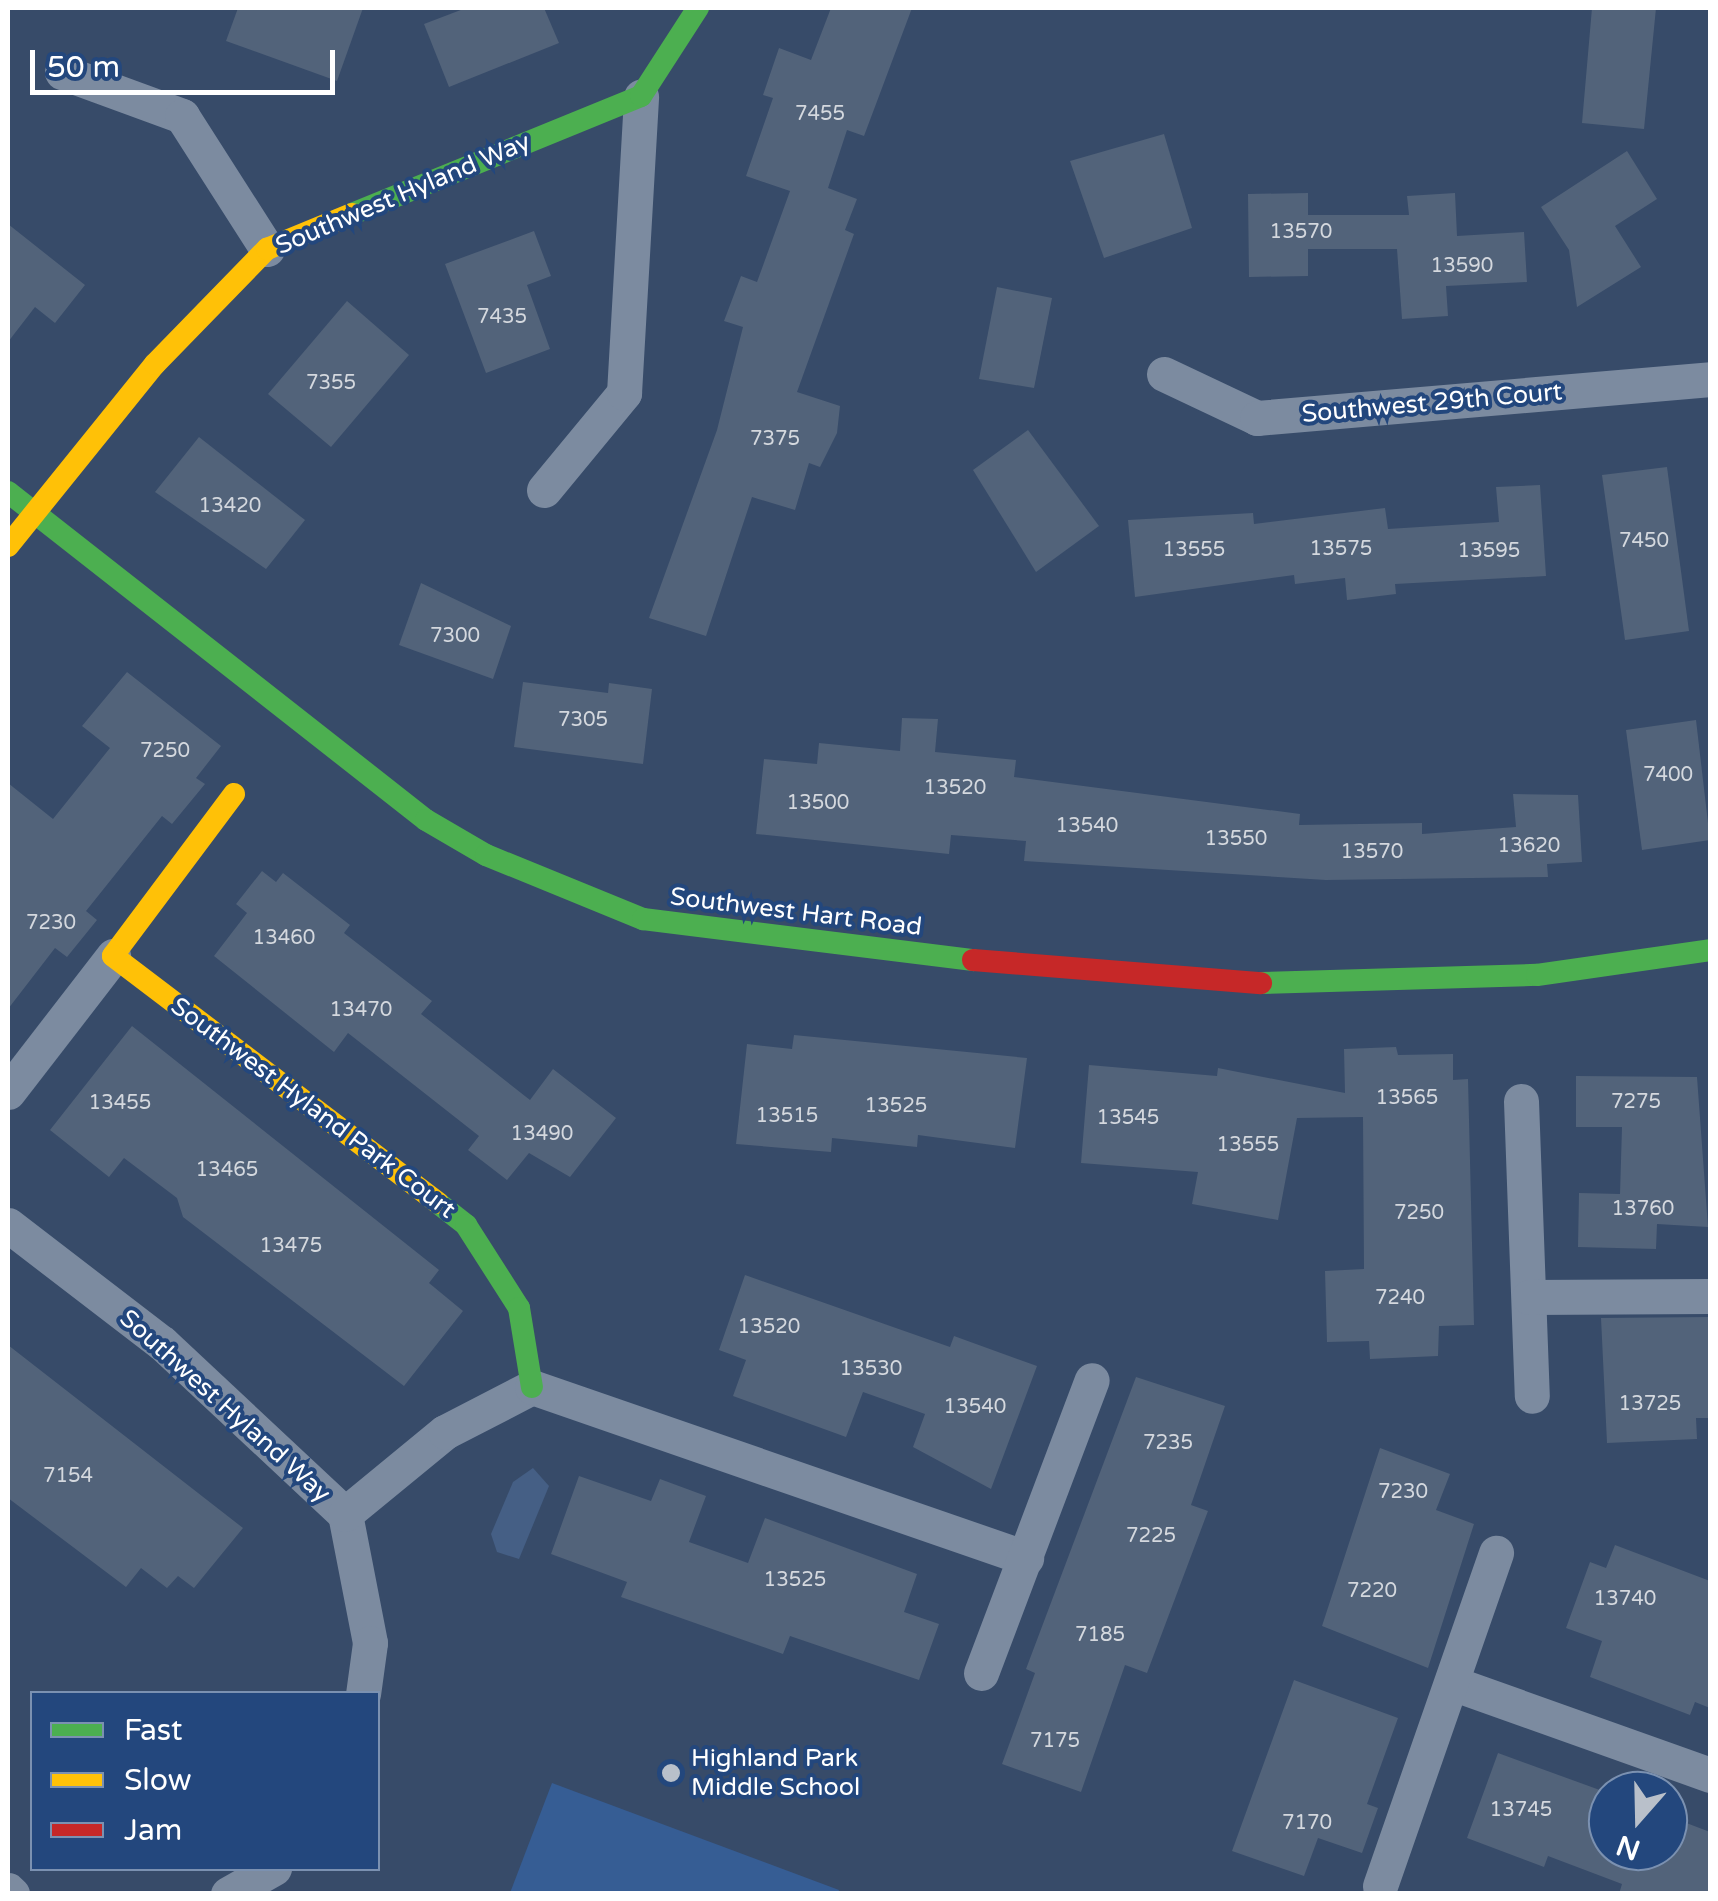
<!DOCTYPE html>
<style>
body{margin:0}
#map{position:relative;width:1718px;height:1901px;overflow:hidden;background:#374b69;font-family:"Varela Round",sans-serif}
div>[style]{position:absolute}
.green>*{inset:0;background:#365d94}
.water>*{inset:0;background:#455f85}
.building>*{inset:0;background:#52637a}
.street>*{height:35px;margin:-17.5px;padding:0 17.5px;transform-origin:17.5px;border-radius:17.5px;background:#7c8ba0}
.fast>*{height:22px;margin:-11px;padding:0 11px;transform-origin:11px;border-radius:11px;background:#4caf50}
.slow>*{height:22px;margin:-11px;padding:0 11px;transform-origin:11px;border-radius:11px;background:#ffc107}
.jam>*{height:22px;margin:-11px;padding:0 11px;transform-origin:11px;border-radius:11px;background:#c62828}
.dots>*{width:28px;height:28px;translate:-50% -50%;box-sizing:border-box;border:5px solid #23477d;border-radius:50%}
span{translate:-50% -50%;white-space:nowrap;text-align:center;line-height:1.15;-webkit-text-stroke:8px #23477d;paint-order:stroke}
.number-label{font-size:20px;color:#d4d8de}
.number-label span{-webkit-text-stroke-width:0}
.street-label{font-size:25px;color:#fff}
.poi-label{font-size:25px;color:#fff}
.left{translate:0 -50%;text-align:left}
.frame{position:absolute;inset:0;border:10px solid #fff;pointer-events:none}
.legend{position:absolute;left:30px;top:1691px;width:350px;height:180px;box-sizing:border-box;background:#23477d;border:2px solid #7b91b1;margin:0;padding:12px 18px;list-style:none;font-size:30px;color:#fff}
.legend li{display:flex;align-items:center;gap:20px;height:50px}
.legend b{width:50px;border:2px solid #7b91b1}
.north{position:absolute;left:1588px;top:1771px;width:100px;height:100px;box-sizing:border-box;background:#23477d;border:2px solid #7b91b1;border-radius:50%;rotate:200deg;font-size:28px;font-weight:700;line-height:40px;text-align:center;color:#fff}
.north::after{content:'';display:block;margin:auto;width:35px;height:45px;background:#b9c0ca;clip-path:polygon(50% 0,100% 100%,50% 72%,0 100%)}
.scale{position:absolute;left:30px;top:50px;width:305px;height:45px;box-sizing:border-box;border:5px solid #fff;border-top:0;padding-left:12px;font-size:30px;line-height:35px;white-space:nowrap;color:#fff;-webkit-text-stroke:8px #23477d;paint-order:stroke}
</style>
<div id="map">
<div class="green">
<i style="clip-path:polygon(552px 1783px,839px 1890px,838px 1893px,510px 1893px)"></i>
</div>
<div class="water">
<i style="clip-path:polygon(533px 1468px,549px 1486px,519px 1559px,497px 1552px,491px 1534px,513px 1482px)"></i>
</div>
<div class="building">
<i style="clip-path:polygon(238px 8px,363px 8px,337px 81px,226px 41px)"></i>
<i style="clip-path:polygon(466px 8px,544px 8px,559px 43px,449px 87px,424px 24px)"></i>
<i style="clip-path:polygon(831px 8px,912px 8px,864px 136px,847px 130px,828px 188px,857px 199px,845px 230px,854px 234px,797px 392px,840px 406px,837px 433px,820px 467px,809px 463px,795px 510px,752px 497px,706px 636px,649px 618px,717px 430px,743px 327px,724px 321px,741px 276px,757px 282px,790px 191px,746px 176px,773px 98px,763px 95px,779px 48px,811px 60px)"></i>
<i style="clip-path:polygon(1592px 8px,1656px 8px,1644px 129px,1582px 123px)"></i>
<i style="clip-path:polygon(1164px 134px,1192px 228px,1104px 258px,1070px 161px)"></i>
<i style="clip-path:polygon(1627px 151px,1657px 199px,1615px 226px,1641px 267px,1577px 307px,1569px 250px,1541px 207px)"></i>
<i style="clip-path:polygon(1308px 193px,1308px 215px,1409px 215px,1407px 196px,1455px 193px,1457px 236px,1524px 232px,1527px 282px,1446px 286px,1448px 316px,1402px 319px,1397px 249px,1308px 249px,1308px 276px,1249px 277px,1248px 194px)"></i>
<i style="clip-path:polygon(8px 224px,85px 285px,55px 323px,35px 307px,8px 342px)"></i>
<i style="clip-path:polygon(534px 231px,551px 276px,527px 285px,550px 349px,486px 373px,445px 264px)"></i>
<i style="clip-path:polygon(997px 287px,1052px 298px,1034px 388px,979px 379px)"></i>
<i style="clip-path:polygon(347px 301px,409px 355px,331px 447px,268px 394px)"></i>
<i style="clip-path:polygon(1028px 430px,1099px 526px,1036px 572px,973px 470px)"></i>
<i style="clip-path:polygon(199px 437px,305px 520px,266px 569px,155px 492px)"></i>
<i style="clip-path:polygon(1667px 467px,1689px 631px,1625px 640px,1602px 475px)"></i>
<i style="clip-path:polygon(1540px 485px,1546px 576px,1395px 584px,1396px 594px,1347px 600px,1345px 578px,1295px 584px,1294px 575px,1135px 597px,1128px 520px,1253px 513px,1254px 524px,1385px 508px,1388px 529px,1499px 522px,1496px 487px)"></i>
<i style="clip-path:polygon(421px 583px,511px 626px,493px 679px,399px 645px)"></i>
<i style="clip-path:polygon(127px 672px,221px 746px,196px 778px,205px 784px,172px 824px,162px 816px,86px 911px,97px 920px,67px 957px,55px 948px,8px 1009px,8px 783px,53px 819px,110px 748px,82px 726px)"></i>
<i style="clip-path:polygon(523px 682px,608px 693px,609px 683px,652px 689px,643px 764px,514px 747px)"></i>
<i style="clip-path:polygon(902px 718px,938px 719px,935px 752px,1016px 760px,1014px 777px,1300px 814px,1299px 825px,1422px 823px,1422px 834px,1516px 827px,1513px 794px,1578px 795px,1582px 862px,1547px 864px,1548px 877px,1326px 880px,1024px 861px,1026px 841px,951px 835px,949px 854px,756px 834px,764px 759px,817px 764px,819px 743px,900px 751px)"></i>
<i style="clip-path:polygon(1696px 720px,1710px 840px,1642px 850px,1626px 730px)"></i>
<i style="clip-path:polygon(262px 871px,276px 882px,283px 873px,350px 925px,344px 933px,432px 1001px,421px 1014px,530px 1100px,553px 1069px,616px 1118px,570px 1177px,529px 1153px,507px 1180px,468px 1150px,479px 1136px,348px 1033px,334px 1052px,214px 956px,247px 913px,236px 904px)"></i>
<i style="clip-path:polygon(132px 1026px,439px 1270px,429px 1283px,463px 1311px,404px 1386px,183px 1217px,177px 1198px,124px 1158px,109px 1177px,50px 1130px)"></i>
<i style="clip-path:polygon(794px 1035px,1027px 1058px,1015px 1148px,918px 1135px,917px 1147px,832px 1138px,831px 1152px,736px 1144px,747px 1044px,792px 1049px)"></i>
<i style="clip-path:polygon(1396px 1047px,1398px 1055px,1453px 1054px,1453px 1080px,1468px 1079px,1474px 1325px,1439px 1326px,1438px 1356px,1370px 1359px,1369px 1341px,1327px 1342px,1325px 1271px,1364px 1269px,1363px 1117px,1297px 1118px,1278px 1220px,1192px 1204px,1198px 1172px,1081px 1163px,1089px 1065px,1217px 1076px,1218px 1068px,1345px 1093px,1344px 1049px)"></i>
<i style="clip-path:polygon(1576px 1076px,1697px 1077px,1708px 1227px,1657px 1224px,1656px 1249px,1578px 1247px,1579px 1193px,1620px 1194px,1622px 1127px,1576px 1127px)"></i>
<i style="clip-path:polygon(745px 1275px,950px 1347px,954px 1336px,1037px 1366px,991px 1489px,913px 1447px,925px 1414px,863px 1392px,846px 1437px,733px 1396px,746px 1360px,719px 1350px)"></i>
<i style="clip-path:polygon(1710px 1317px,1710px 1418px,1696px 1418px,1697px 1439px,1607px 1443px,1601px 1318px)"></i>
<i style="clip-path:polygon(8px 1345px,243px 1528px,194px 1588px,178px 1576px,167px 1588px,141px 1568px,126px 1587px,8px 1498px)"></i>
<i style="clip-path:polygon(1136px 1377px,1225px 1406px,1191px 1505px,1208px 1511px,1147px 1673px,1125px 1665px,1081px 1792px,1002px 1764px,1035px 1673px,1026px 1669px)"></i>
<i style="clip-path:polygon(1380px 1448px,1450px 1474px,1436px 1510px,1474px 1524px,1428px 1668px,1322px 1626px)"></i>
<i style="clip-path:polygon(579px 1476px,651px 1501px,660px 1479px,706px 1496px,689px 1542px,748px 1563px,765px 1518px,917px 1574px,904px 1612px,939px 1624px,919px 1680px,790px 1636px,783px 1654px,621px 1597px,627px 1582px,551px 1554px)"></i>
<i style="clip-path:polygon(1615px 1545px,1710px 1581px,1710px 1708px,1695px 1702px,1690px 1715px,1590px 1677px,1602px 1641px,1566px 1628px,1590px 1562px,1606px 1568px)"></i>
<i style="clip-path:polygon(1294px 1680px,1398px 1718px,1367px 1804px,1378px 1808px,1362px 1853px,1318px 1838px,1304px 1876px,1232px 1851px)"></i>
<i style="clip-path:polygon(1498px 1753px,1608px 1793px,1608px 1851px,1668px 1851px,1668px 1816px,1710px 1832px,1710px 1894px,1619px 1894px,1622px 1884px,1548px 1856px,1544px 1867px,1467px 1838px)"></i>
</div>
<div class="street">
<i style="left:62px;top:72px;width:128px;rotate:20.1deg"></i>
<i style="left:182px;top:116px;width:158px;rotate:57.4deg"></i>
<i style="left:1164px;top:374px;width:103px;rotate:25.3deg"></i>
<i style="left:1257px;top:418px;width:455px;rotate:-4.9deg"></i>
<i style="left:544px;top:490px;width:126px;rotate:-50.5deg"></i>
<i style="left:624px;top:393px;width:297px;rotate:-86.7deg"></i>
<i style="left:8px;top:1092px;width:172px;rotate:-52.3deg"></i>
<i style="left:1521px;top:1101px;width:295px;rotate:87.9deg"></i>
<i style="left:8px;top:1225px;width:194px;rotate:37.5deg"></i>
<i style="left:162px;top:1343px;width:250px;rotate:43.1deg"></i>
<i style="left:345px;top:1514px;width:131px;rotate:79deg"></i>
<i style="left:370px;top:1643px;width:51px;rotate:97.8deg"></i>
<i style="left:1529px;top:1297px;width:181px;rotate:-0.3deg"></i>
<i style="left:345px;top:1514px;width:129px;rotate:-39.4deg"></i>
<i style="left:445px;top:1432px;width:98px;rotate:-27.3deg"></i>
<i style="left:532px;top:1387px;width:523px;rotate:19.09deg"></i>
<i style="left:981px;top:1673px;width:313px;rotate:-69.3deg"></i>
<i style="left:1452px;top:1683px;width:274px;rotate:19.6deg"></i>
<i style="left:1380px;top:1886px;width:353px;rotate:-70.8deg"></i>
<i style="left:8px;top:1890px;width:6px;rotate:45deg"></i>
<i style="left:228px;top:1894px;width:53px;rotate:-29.5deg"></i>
</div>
<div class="fast">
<i style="left:352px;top:214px;width:312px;rotate:-22.2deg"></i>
<i style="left:641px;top:96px;width:105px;rotate:-57.1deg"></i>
<i style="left:8px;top:492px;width:531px;rotate:38.12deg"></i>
<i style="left:426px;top:820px;width:69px;rotate:30.3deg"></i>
<i style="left:486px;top:855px;width:170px;rotate:22.2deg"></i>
<i style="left:643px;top:919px;width:333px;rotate:7.1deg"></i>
<i style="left:1261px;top:983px;width:276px;rotate:-1.7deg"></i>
<i style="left:1537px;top:975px;width:175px;rotate:-8.2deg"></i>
<i style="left:438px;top:1203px;width:36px;rotate:38deg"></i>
<i style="left:466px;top:1225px;width:98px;rotate:57.4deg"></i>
<i style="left:519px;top:1308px;width:80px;rotate:80.7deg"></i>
</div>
<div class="slow">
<i style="left:8px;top:546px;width:234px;rotate:-51.1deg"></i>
<i style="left:155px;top:364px;width:161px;rotate:-45.8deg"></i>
<i style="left:267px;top:249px;width:92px;rotate:-22.4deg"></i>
<i style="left:234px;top:794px;width:202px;rotate:126.8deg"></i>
<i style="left:113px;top:956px;width:408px;rotate:37.2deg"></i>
</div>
<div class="jam">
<i style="left:973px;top:960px;width:289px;rotate:4.6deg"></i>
</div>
<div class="dots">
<i style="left:671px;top:1773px;background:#b9c0ca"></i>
</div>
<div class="number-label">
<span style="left:820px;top:114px">7455</span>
<span style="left:1301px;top:232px">13570</span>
<span style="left:1462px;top:266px">13590</span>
<span style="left:502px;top:317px">7435</span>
<span style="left:331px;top:383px">7355</span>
<span style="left:775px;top:439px">7375</span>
<span style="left:230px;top:506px">13420</span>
<span style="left:1644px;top:541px">7450</span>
<span style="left:1341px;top:549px">13575</span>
<span style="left:1194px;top:550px">13555</span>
<span style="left:1489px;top:551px">13595</span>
<span style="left:455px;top:636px">7300</span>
<span style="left:583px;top:720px">7305</span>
<span style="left:165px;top:751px">7250</span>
<span style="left:1668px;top:775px">7400</span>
<span style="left:955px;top:788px">13520</span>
<span style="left:818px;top:803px">13500</span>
<span style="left:1087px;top:826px">13540</span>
<span style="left:1236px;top:839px">13550</span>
<span style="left:1529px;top:846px">13620</span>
<span style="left:1372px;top:852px">13570</span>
<span style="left:51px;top:923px">7230</span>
<span style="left:284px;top:938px">13460</span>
<span style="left:361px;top:1010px">13470</span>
<span style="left:1407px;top:1098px">13565</span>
<span style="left:1636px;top:1102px">7275</span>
<span style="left:120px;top:1103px">13455</span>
<span style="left:896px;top:1106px">13525</span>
<span style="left:787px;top:1116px">13515</span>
<span style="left:1128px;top:1118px">13545</span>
<span style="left:542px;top:1134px">13490</span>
<span style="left:1248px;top:1145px">13555</span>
<span style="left:227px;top:1170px">13465</span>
<span style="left:1643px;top:1209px">13760</span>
<span style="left:1419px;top:1213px">7250</span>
<span style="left:291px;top:1246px">13475</span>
<span style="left:1400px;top:1298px">7240</span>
<span style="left:769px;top:1327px">13520</span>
<span style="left:871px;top:1369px">13530</span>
<span style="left:1650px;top:1404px">13725</span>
<span style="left:975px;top:1407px">13540</span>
<span style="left:1168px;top:1443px">7235</span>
<span style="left:68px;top:1476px">7154</span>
<span style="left:1403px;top:1492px">7230</span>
<span style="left:1151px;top:1536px">7225</span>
<span style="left:795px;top:1580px">13525</span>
<span style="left:1372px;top:1591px">7220</span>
<span style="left:1625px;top:1599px">13740</span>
<span style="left:1100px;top:1635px">7185</span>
<span style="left:1055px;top:1741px">7175</span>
<span style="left:1521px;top:1810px">13745</span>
<span style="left:1307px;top:1823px">7170</span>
</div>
<div class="street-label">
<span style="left:403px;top:194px;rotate:-23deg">Southwest Hyland Way</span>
<span style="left:1432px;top:403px;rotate:-5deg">Southwest 29th Court</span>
<span style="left:796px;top:912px;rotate:7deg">Southwest Hart Road</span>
<span style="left:313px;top:1108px;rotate:37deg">Southwest Hyland Park Court</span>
<span style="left:225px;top:1406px;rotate:42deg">Southwest Hyland Way</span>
</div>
<div class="poi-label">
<span class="left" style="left:691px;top:1773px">Highland Park<br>Middle School</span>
</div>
<div class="frame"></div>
<ul class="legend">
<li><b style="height:12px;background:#4caf50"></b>Fast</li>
<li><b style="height:12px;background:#ffc107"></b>Slow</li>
<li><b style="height:12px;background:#c62828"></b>Jam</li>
</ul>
<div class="north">N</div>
<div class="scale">50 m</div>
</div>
